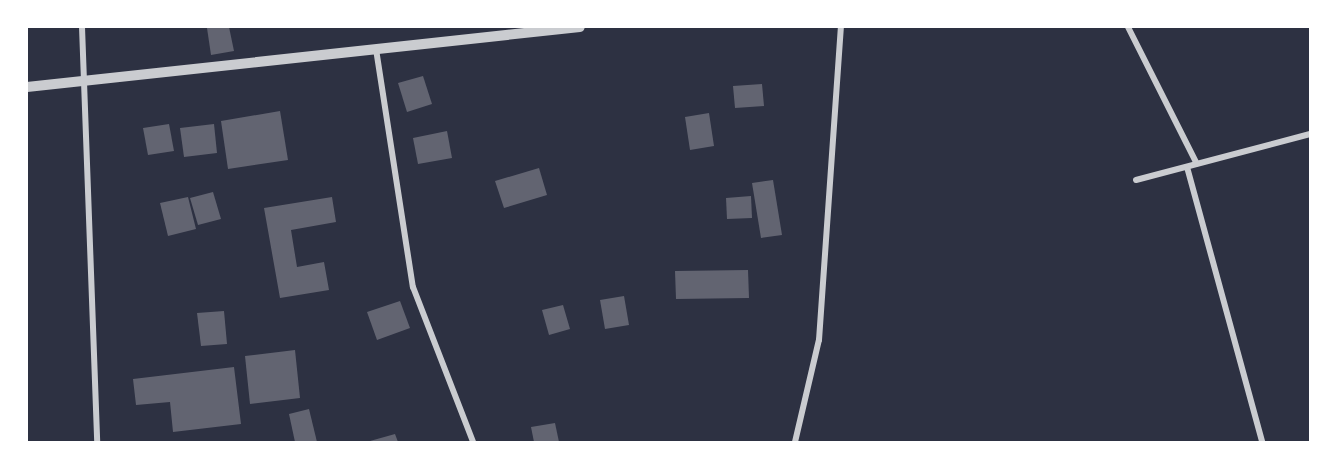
<!DOCTYPE html>
<style>
body{margin:0}
#map{position:relative;width:1337px;height:469px;overflow:hidden;background:#2d3142;font-family:Cabin,sans-serif}
div>[style]{position:absolute}
.building>*{inset:0;background:#626471}
.minor>*{height:6px;margin:-3px;padding:0 3px;transform-origin:3px;border-radius:3px;background:#caccd0}
.tertiary>*{height:10px;margin:-5px;padding:0 5px;transform-origin:5px;border-radius:5px;background:#caccd0}
span{translate:-50% -50%;white-space:nowrap;text-align:center;line-height:1.15;-webkit-text-stroke:6px #fff;paint-order:stroke}
.frame{position:absolute;inset:0;border:28px solid #fff;pointer-events:none}
</style>
<div id="map">
<div class="building">
<i style="clip-path:polygon(215px 27px,229px 27px,234px 51px,211px 55px,207px 28px)"></i>
<i style="clip-path:polygon(423px 76px,432px 104px,407px 112px,398px 83px)"></i>
<i style="clip-path:polygon(762px 84px,764px 106px,735px 108px,733px 86px)"></i>
<i style="clip-path:polygon(280px 111px,288px 160px,228px 169px,221px 121px)"></i>
<i style="clip-path:polygon(709px 113px,714px 146px,690px 150px,685px 117px)"></i>
<i style="clip-path:polygon(169px 124px,174px 151px,148px 155px,143px 128px)"></i>
<i style="clip-path:polygon(214px 124px,217px 153px,184px 157px,180px 128px)"></i>
<i style="clip-path:polygon(447px 131px,452px 158px,418px 164px,413px 138px)"></i>
<i style="clip-path:polygon(539px 168px,547px 195px,504px 208px,495px 181px)"></i>
<i style="clip-path:polygon(773px 180px,782px 235px,761px 238px,752px 183px)"></i>
<i style="clip-path:polygon(213px 192px,221px 219px,198px 225px,190px 198px)"></i>
<i style="clip-path:polygon(751px 196px,752px 218px,727px 219px,726px 198px)"></i>
<i style="clip-path:polygon(188px 197px,196px 229px,168px 236px,160px 203px)"></i>
<i style="clip-path:polygon(332px 197px,336px 222px,291px 230px,297px 267px,324px 262px,329px 290px,280px 298px,264px 208px)"></i>
<i style="clip-path:polygon(748px 270px,749px 298px,676px 299px,675px 271px)"></i>
<i style="clip-path:polygon(624px 296px,629px 325px,605px 329px,600px 300px)"></i>
<i style="clip-path:polygon(400px 301px,410px 328px,377px 340px,367px 312px)"></i>
<i style="clip-path:polygon(563px 305px,570px 329px,549px 335px,542px 310px)"></i>
<i style="clip-path:polygon(224px 311px,227px 344px,201px 346px,197px 313px)"></i>
<i style="clip-path:polygon(295px 350px,300px 398px,250px 404px,245px 356px)"></i>
<i style="clip-path:polygon(234px 367px,241px 424px,173px 432px,170px 402px,136px 405px,133px 379px)"></i>
<i style="clip-path:polygon(309px 409px,317px 442px,295px 442px,289px 414px)"></i>
<i style="clip-path:polygon(555px 423px,559px 442px,534px 442px,531px 427px)"></i>
<i style="clip-path:polygon(395px 434px,398px 442px,370px 442px,370px 441px)"></i>
</div>
<div class="minor">
<i style="left:82px;top:27px;width:415px;rotate:87.9deg"></i>
<i style="left:1128px;top:27px;width:153px;rotate:63.3deg"></i>
<i style="left:376px;top:49px;width:241px;rotate:81.2deg"></i>
<i style="left:413px;top:287px;width:166px;rotate:68.8deg"></i>
<i style="left:1187px;top:167px;width:285px;rotate:74.7deg"></i>
<i style="left:1136px;top:180px;width:180px;rotate:-14.8deg"></i>
<i style="left:795px;top:442px;width:105px;rotate:-76.8deg"></i>
<i style="left:819px;top:340px;width:314px;rotate:-86deg"></i>
</div>
<div class="tertiary">
<i style="left:27px;top:87px;width:556px;rotate:-6.19deg"></i>
</div>
<div class="frame"></div>
</div>
